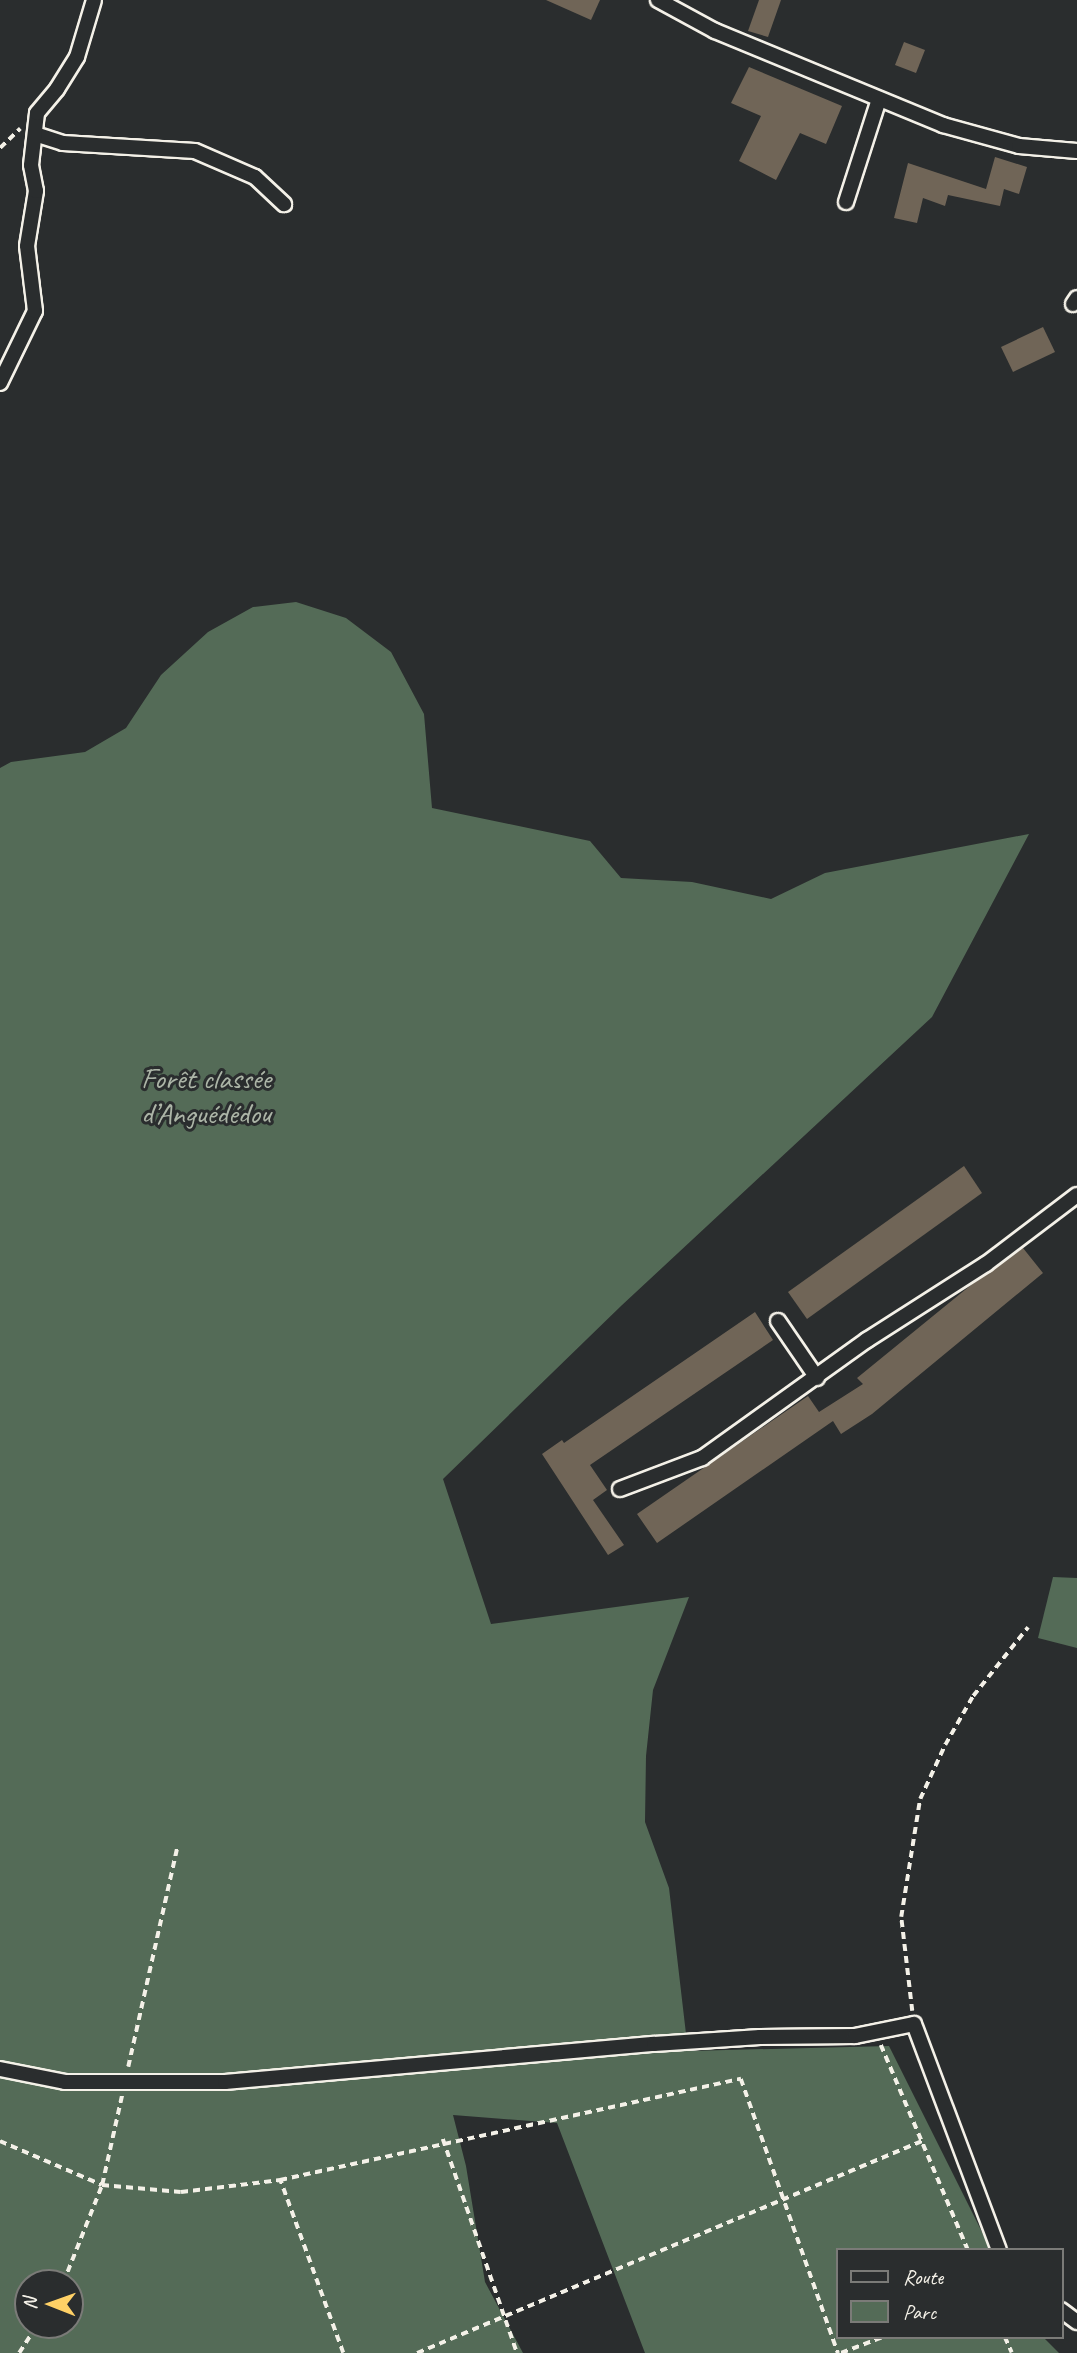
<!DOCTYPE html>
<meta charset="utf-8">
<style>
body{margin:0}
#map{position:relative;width:1077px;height:2353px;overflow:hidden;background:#2a2d2e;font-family:Caveat,sans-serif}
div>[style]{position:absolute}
.green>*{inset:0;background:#546b57}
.building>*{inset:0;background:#706557}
.path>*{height:3.5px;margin-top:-1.75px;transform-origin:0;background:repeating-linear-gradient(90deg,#f4f1e8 0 7px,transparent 0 12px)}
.roads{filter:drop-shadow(2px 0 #f4f1e8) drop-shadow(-2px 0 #f4f1e8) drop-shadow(0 2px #f4f1e8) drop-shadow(0 -2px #f4f1e8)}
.minor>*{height:14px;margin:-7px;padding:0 7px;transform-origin:7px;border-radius:7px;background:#2a2d2e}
span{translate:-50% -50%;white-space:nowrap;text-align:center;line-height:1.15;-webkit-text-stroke:6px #2a2d2e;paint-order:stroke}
.park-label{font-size:30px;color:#acb5a7}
.legend{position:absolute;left:836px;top:2248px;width:228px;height:91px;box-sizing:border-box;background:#2a2d2e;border:2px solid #7b7b78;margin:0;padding:9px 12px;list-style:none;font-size:21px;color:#f4f1e8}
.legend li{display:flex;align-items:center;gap:14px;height:35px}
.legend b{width:35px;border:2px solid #7b7b78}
.north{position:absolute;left:14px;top:2269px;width:70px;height:70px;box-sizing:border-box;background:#2a2d2e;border:2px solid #7b7b78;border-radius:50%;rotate:271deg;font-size:19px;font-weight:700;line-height:28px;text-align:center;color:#f4f1e8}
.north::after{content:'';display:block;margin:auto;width:24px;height:32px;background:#ffd166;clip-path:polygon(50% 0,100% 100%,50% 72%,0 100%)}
</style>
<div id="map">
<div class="green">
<i style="clip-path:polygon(evenodd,296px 602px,346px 618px,391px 652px,424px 714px,432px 808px,590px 841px,621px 878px,692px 882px,771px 899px,825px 873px,1029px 834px,932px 1017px,621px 1306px,443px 1479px,491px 1624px,689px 1597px,653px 1690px,646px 1756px,645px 1822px,669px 1888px,688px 2051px,889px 2046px,991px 2250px,837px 2250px,837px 2337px,1043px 2337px,1059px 2353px,645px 2353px,557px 2123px,453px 2115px,466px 2166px,485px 2282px,523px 2353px,0 2353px,0 768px,11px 762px,85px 752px,126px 728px,161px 675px,208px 632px,253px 607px,296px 602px,28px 2283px,70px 2283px,70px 2325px,28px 2325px,28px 2283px)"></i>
<i style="clip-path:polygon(1053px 1577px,1077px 1578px,1077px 1648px,1038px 1638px)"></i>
</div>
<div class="building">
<i style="clip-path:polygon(546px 0,600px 0,591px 20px)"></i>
<i style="clip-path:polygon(759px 0,781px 0,768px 37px,748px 31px)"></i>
<i style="clip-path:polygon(904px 42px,925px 50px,916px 73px,895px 65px)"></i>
<i style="clip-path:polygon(749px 67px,842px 106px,826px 144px,800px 133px,776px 180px,739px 161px,761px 116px,731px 103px)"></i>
<i style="clip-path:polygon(995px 157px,1027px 167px,1019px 194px,1004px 189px,1000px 206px,948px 195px,945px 206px,923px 198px,917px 223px,894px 218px,908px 163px,986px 189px)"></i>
<i style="clip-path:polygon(1043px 327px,1055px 352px,1013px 372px,1001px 347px)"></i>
<i style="clip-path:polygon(964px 1166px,982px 1193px,807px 1319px,788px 1292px)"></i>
<i style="clip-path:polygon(1023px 1248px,1043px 1273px,872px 1414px,841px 1434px,833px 1421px,657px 1543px,637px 1514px,808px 1396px,819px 1412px,863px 1384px,857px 1378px,971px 1285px)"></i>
<i style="clip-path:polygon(755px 1312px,773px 1340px,590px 1465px,607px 1490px,593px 1500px,624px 1545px,608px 1555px,542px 1454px,562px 1440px,564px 1443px)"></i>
</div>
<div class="path">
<i style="left:0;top:148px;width:28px;rotate:-44deg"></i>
<i style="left:912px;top:2011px;width:95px;rotate:-96.7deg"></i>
<i style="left:901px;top:1917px;width:120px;rotate:-80.9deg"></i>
<i style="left:920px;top:1799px;width:60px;rotate:-65.2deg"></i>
<i style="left:945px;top:1745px;width:56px;rotate:-60.3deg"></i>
<i style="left:973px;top:1696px;width:88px;rotate:-51.4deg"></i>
<i style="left:881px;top:2045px;width:223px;rotate:67deg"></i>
<i style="left:128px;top:2067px;width:224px;rotate:-77.4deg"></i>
<i style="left:443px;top:2139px;width:226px;rotate:70.9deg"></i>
<i style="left:0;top:2141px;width:111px;rotate:23.3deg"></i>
<i style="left:102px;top:2185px;width:79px;rotate:5.1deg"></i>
<i style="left:181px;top:2192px;width:100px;rotate:-6.9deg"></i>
<i style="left:63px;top:2283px;width:105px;rotate:-68.3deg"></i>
<i style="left:102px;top:2185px;width:92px;rotate:-77.5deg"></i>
<i style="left:1005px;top:2337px;width:17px;rotate:66deg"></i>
<i style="left:19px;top:2353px;width:33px;rotate:-57deg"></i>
<i style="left:343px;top:2353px;width:184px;rotate:-110deg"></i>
<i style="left:280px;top:2180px;width:472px;rotate:-12.4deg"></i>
<i style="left:741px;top:2079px;width:291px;rotate:70.5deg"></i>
<i style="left:417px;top:2353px;width:548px;rotate:-22.77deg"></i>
<i style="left:841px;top:2353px;width:45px;rotate:-20.9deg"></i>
</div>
<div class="roads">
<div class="minor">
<i style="left:658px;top:0;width:65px;rotate:28.5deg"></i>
<i style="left:715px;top:31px;width:247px;rotate:22.4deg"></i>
<i style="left:943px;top:125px;width:79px;rotate:15.4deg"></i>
<i style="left:1019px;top:146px;width:58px;rotate:4.9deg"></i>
<i style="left:35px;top:134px;width:29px;rotate:18deg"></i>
<i style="left:63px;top:143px;width:132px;rotate:3.5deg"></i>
<i style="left:195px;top:151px;width:65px;rotate:23.4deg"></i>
<i style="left:255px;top:177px;width:40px;rotate:43deg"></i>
<i style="left:846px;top:202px;width:108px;rotate:-72.2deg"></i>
<i style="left:1073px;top:304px;width:7px;rotate:-56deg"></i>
<i style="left:0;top:383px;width:80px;rotate:-64.1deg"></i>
<i style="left:35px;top:311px;width:65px;rotate:-97deg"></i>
<i style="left:27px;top:246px;width:56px;rotate:-80.7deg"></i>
<i style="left:36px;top:191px;width:26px;rotate:-101deg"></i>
<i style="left:31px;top:165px;width:52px;rotate:-83.4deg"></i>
<i style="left:37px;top:113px;width:31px;rotate:-50deg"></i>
<i style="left:57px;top:89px;width:38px;rotate:-58deg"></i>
<i style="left:77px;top:57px;width:59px;rotate:-73.4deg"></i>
<i style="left:778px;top:1321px;width:69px;rotate:55.6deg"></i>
<i style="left:620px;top:1489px;width:88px;rotate:-20.7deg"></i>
<i style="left:702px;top:1458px;width:203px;rotate:-35.6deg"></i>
<i style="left:867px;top:1340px;width:141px;rotate:-32.6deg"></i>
<i style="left:986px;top:1264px;width:114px;rotate:-37.2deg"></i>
<i style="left:0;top:2069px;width:66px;rotate:11.3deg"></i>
<i style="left:65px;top:2082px;width:160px"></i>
<i style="left:225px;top:2082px;width:431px;rotate:-5.1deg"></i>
<i style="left:654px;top:2044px;width:106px;rotate:-3.8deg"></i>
<i style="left:760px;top:2037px;width:95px;rotate:-0.6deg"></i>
<i style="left:855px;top:2036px;width:60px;rotate:-11.5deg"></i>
<i style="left:914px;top:2024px;width:241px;rotate:69.4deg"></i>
<i style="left:1061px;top:2310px;width:20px;rotate:37deg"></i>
</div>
</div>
<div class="park-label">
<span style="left:206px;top:1095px">Forêt classée<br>d’Anguédédou</span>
</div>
<ul class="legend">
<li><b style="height:9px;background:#2a2d2e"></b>Route</li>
<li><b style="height:19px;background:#546b57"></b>Parc</li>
</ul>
<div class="north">N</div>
</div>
